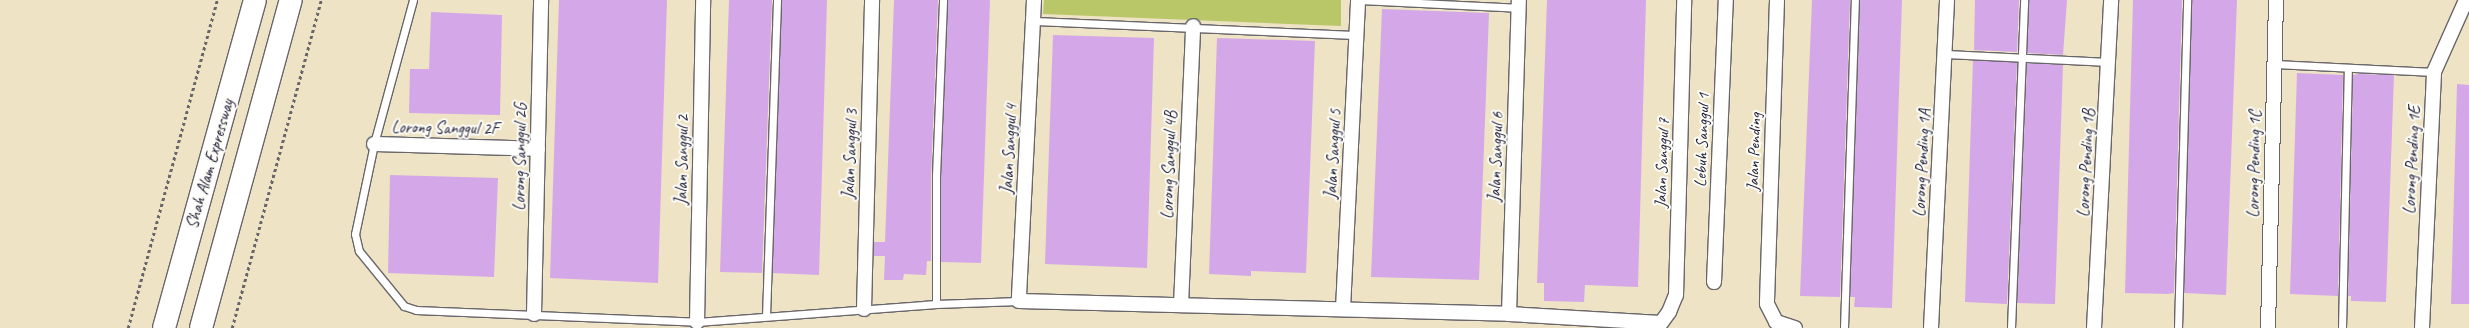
<!DOCTYPE html>
<style>
body{margin:0}
#map{position:relative;width:2469px;height:328px;overflow:hidden;background:#eee3c4;font-family:Caveat,sans-serif}
div>[style]{position:absolute}
.green>*{inset:0;background:#b9c769}
.building>*{inset:0;background:#d4a8e8}
.path>*{height:2.5px;margin-top:-1.25px;transform-origin:0;background:repeating-linear-gradient(90deg,#69666b 0 3px,transparent 0 6px)}
.roads{filter:drop-shadow(1px 0 #69666b) drop-shadow(-1px 0 #69666b) drop-shadow(0 1px #69666b) drop-shadow(0 -1px #69666b)}
.lane>*{height:7px;margin:-3.5px;padding:0 3.5px;transform-origin:3.5px;border-radius:3.5px;background:#fff}
.street>*{height:14px;margin:-7px;padding:0 7px;transform-origin:7px;border-radius:7px;background:#fff}
.highway>*{height:22px;margin:-11px;padding:0 11px;transform-origin:11px;border-radius:11px;background:#fff}
span{translate:-50% -50%;white-space:nowrap;text-align:center;line-height:1.15;-webkit-text-stroke:4px #fdfcf7;paint-order:stroke}
.street-label{font-size:17px;color:#22223b}
</style>
<div id="map">
<div class="green">
<i style="clip-path:polygon(1044px 0,1341px 0,1341px 26px,1043px 14px)"></i>
</div>
<div class="building">
<i style="clip-path:polygon(559px 0,667px 0,658px 283px,550px 278px)"></i>
<i style="clip-path:polygon(729px 0,772px 0,762px 273px,720px 272px)"></i>
<i style="clip-path:polygon(782px 0,827px 0,819px 275px,772px 273px)"></i>
<i style="clip-path:polygon(894px 0,938px 0,931px 176px,931px 261px,927px 261px,926px 275px,904px 274px,903px 280px,884px 280px,885px 256px,874px 256px,874px 242px,885px 242px)"></i>
<i style="clip-path:polygon(948px 0,990px 0,981px 263px,941px 262px,941px 176px)"></i>
<i style="clip-path:polygon(1547px 0,1646px 0,1638px 287px,1585px 285px,1584px 302px,1544px 301px,1544px 283px,1537px 283px)"></i>
<i style="clip-path:polygon(1812px 0,1850px 0,1840px 297px,1800px 296px)"></i>
<i style="clip-path:polygon(1860px 0,1902px 0,1892px 308px,1854px 307px,1855px 297px,1850px 297px)"></i>
<i style="clip-path:polygon(1975px 0,2019px 0,2017px 52px,1974px 50px)"></i>
<i style="clip-path:polygon(2029px 0,2067px 0,2063px 55px,2027px 53px)"></i>
<i style="clip-path:polygon(2133px 0,2182px 0,2174px 293px,2168px 294px,2125px 293px)"></i>
<i style="clip-path:polygon(2192px 0,2237px 0,2226px 295px,2184px 293px)"></i>
<i style="clip-path:polygon(1382px 9px,1489px 13px,1479px 280px,1371px 277px)"></i>
<i style="clip-path:polygon(431px 12px,502px 15px,500px 115px,409px 113px,410px 69px,429px 69px)"></i>
<i style="clip-path:polygon(1053px 35px,1154px 38px,1147px 268px,1045px 264px)"></i>
<i style="clip-path:polygon(1217px 38px,1315px 41px,1306px 273px,1251px 271px,1251px 276px,1209px 274px)"></i>
<i style="clip-path:polygon(1973px 60px,2017px 62px,2007px 304px,1965px 302px)"></i>
<i style="clip-path:polygon(2027px 63px,2063px 65px,2055px 304px,2017px 303px)"></i>
<i style="clip-path:polygon(2297px 73px,2343px 75px,2338px 296px,2290px 294px)"></i>
<i style="clip-path:polygon(2359px 74px,2394px 75px,2386px 302px,2351px 301px,2351px 296px,2348px 296px,2353px 75px)"></i>
<i style="clip-path:polygon(2457px 84px,2469px 85px,2469px 304px,2451px 304px)"></i>
<i style="clip-path:polygon(390px 175px,498px 178px,494px 277px,388px 273px)"></i>
</div>
<div class="path">
<i style="left:128px;top:328px;width:340px;rotate:-74.8deg"></i>
<i style="left:232px;top:328px;width:340px;rotate:-74.8deg"></i>
</div>
<div class="roads">
<div class="lane">
<i style="left:413px;top:0;width:149px;rotate:105.2deg"></i>
<i style="left:374px;top:144px;width:92px;rotate:101.9deg"></i>
<i style="left:355px;top:234px;width:17px;rotate:77deg"></i>
<i style="left:359px;top:251px;width:71px;rotate:50.7deg"></i>
<i style="left:404px;top:306px;width:13px;rotate:18deg"></i>
<i style="left:416px;top:310px;width:281px;rotate:2.4deg"></i>
<i style="left:697px;top:322px;width:240px;rotate:-4.3deg"></i>
<i style="left:936px;top:304px;width:83px;rotate:-2.1deg"></i>
<i style="left:1358px;top:0;width:161px;rotate:2.8deg"></i>
<i style="left:1033px;top:21px;width:324px;rotate:2.5deg"></i>
<i style="left:1946px;top:54px;width:163px;rotate:2.8deg"></i>
<i style="left:2275px;top:64px;width:159px;rotate:2.9deg"></i>
<i style="left:936px;top:304px;width:128px;rotate:-90deg"></i>
<i style="left:936px;top:176px;width:176px;rotate:-87.7deg"></i>
<i style="left:766px;top:316px;width:316px;rotate:-88deg"></i>
<i style="left:1844px;top:328px;width:328px;rotate:-88.1deg"></i>
<i style="left:2011px;top:328px;width:328px;rotate:-87.7deg"></i>
<i style="left:2178px;top:328px;width:328px;rotate:-88.4deg"></i>
<i style="left:2342px;top:328px;width:260px;rotate:-88.7deg"></i>
</div>
<div class="street">
<i style="left:1034px;top:0;width:301px;rotate:92.9deg"></i>
<i style="left:1019px;top:301px;width:490px;rotate:1.5deg"></i>
<i style="left:1509px;top:314px;width:152px;rotate:3.4deg"></i>
<i style="left:1661px;top:323px;width:14px;rotate:-54deg"></i>
<i style="left:1669px;top:312px;width:18px;rotate:-68deg"></i>
<i style="left:1676px;top:295px;width:295px;rotate:-88.4deg"></i>
<i style="left:1777px;top:0;width:304px;rotate:91.9deg"></i>
<i style="left:1767px;top:304px;width:20px;rotate:63deg"></i>
<i style="left:1776px;top:322px;width:20px;rotate:18deg"></i>
<i style="left:374px;top:144px;width:164px;rotate:1.7deg"></i>
<i style="left:1714px;top:282px;width:282px;rotate:-87.6deg"></i>
<i style="left:1181px;top:305px;width:279px;rotate:-87.5deg"></i>
<i style="left:864px;top:309px;width:309px;rotate:-88.5deg"></i>
<i style="left:1343px;top:309px;width:309px;rotate:-87.2deg"></i>
<i style="left:534px;top:314px;width:314px;rotate:-88.7deg"></i>
<i style="left:1509px;top:314px;width:314px;rotate:-88.2deg"></i>
<i style="left:697px;top:322px;width:322px;rotate:-88.9deg"></i>
<i style="left:1931px;top:328px;width:328px;rotate:-87.2deg"></i>
<i style="left:2094px;top:328px;width:328px;rotate:-87deg"></i>
<i style="left:2268px;top:328px;width:328px;rotate:-88.6deg"></i>
<i style="left:2422px;top:328px;width:256px;rotate:-87.3deg"></i>
<i style="left:2434px;top:72px;width:79px;rotate:-66deg"></i>
</div>
<div class="highway">
<i style="left:164px;top:328px;width:340px;rotate:-74.5deg"></i>
<i style="left:201px;top:328px;width:340px;rotate:-74.7deg"></i>
</div>
</div>
<div class="street-label">
<span style="left:445px;top:128px;rotate:1deg">Lorong Sanggul 2F</span>
<span style="left:1702px;top:140px;rotate:-88deg">Lebuh Sanggul 1</span>
<span style="left:1009px;top:149px;rotate:-87deg">Jalan Sanggul 4</span>
<span style="left:1754px;top:152px;rotate:-88deg">Jalan Pending</span>
<span style="left:850px;top:154px;rotate:-88deg">Jalan Sanggul 3</span>
<span style="left:1333px;top:154px;rotate:-87deg">Jalan Sanggul 5</span>
<span style="left:520px;top:157px;rotate:-89deg">Lorong Sanggul 2G</span>
<span style="left:1496px;top:157px;rotate:-88deg">Jalan Sanggul 6</span>
<span style="left:682px;top:160px;rotate:-89deg">Jalan Sanggul 2</span>
<span style="left:2412px;top:160px;rotate:-87deg">Lorong Pending 1E</span>
<span style="left:1662px;top:163px;rotate:-88deg">Jalan Sanggul 7</span>
<span style="left:1922px;top:163px;rotate:-87deg">Lorong Pending 1A</span>
<span style="left:2086px;top:163px;rotate:-87deg">Lorong Pending 1B</span>
<span style="left:210px;top:164px;rotate:-74deg">Shah Alam Expressway</span>
<span style="left:2254px;top:164px;rotate:-89deg">Lorong Pending 1C</span>
<span style="left:1169px;top:165px;rotate:-88deg">Lorong Sanggul 4B</span>
</div>
</div>
